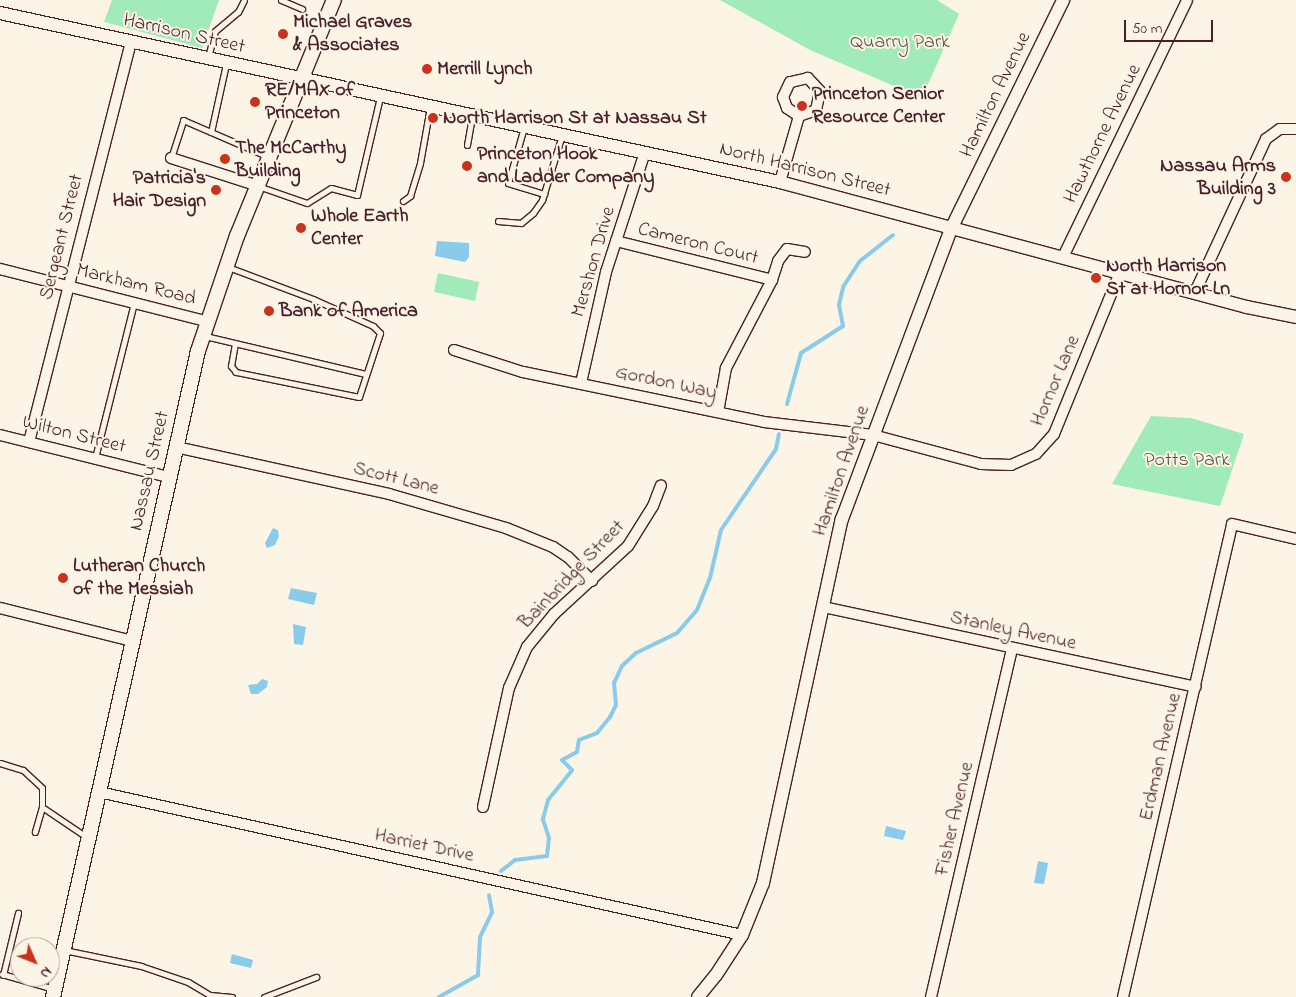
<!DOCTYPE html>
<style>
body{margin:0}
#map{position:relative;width:1296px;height:997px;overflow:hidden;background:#fcf5e5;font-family:"Indie Flower",sans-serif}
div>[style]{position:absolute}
.green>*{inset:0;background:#a1eab9}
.water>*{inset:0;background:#8acbeb}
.stream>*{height:4px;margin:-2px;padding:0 2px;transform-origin:2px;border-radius:2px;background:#8acbeb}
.roads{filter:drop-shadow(1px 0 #4a1f2b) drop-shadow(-1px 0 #4a1f2b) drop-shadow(0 1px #4a1f2b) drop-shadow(0 -1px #4a1f2b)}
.service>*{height:5px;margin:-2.5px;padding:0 2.5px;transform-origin:2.5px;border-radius:2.5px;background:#fcf5e5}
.minor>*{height:10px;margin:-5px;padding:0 5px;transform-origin:5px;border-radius:5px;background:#fcf5e5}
.tertiary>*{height:12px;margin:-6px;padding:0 6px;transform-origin:6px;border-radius:6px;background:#fcf5e5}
.secondary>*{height:14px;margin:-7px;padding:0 7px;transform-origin:7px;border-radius:7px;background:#fcf5e5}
.dots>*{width:14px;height:14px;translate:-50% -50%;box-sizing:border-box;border:2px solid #fcf5e5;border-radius:50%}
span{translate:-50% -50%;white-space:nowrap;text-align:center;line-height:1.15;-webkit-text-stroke:4px #fcf5e5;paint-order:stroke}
.poi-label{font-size:20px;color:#4a1f2b;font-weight:700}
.left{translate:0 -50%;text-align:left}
.right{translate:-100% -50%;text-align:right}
.street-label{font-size:20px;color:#4a1f2b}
.park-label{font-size:20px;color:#60524e}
.north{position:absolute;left:10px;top:937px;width:50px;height:50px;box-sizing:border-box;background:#fcf5e5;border:1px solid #b59f9b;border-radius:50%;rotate:134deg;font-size:14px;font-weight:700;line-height:20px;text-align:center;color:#4a1f2b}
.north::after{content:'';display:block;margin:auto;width:18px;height:22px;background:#c8321e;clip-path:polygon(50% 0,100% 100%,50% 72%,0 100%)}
.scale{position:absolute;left:1124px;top:20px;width:89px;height:22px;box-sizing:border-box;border:2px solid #4a1f2b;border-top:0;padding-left:6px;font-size:15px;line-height:18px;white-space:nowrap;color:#4a1f2b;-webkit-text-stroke:4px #fcf5e5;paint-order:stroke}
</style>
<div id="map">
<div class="green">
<i style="clip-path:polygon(112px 0,219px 0,202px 48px,104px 22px)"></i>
<i style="clip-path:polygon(720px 0,937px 0,959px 14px,922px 98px,810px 50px)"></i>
<i style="clip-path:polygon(438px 273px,479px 282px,475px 301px,434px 292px)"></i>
<i style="clip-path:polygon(1151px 416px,1191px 418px,1244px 434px,1220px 506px,1112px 484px)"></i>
</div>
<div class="water">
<i style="clip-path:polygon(437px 241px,469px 243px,469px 257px,465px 262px,435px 256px)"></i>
<i style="clip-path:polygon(273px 528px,278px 530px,279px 536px,275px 545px,267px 548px,265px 543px)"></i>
<i style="clip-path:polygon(291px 588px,317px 593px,314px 605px,288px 599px)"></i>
<i style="clip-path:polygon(293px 624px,306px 627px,303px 645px,294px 644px)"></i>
<i style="clip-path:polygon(262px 679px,268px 681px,267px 687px,258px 694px,251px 694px,248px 685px,257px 684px)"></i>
<i style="clip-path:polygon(886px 826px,906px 831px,903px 840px,884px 836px)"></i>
<i style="clip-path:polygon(1038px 861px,1048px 863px,1044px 884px,1034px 883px)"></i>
<i style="clip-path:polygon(232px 954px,253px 960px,251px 968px,230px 963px)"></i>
</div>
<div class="stream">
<i style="left:787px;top:404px;width:53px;rotate:-74.6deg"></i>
<i style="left:801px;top:353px;width:50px;rotate:-32.7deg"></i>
<i style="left:843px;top:326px;width:21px;rotate:-101deg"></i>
<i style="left:839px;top:305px;width:18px;rotate:-77deg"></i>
<i style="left:843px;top:287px;width:31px;rotate:-57deg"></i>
<i style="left:860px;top:261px;width:42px;rotate:-38.2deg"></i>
<i style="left:501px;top:871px;width:18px;rotate:-38deg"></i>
<i style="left:515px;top:860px;width:32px;rotate:-7deg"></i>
<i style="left:547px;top:856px;width:18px;rotate:-84deg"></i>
<i style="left:549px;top:838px;width:20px;rotate:-108deg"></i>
<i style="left:543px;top:819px;width:20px;rotate:-75deg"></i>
<i style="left:548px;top:800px;width:38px;rotate:-51deg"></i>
<i style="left:572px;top:770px;width:14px;rotate:-135deg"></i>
<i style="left:562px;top:760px;width:17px;rotate:-28deg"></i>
<i style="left:577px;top:752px;width:12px;rotate:-81deg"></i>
<i style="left:579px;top:740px;width:19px;rotate:-21deg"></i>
<i style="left:597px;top:733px;width:21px;rotate:-51deg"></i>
<i style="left:610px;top:717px;width:13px;rotate:-63deg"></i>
<i style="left:616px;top:705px;width:22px;rotate:-95deg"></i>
<i style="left:614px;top:683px;width:19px;rotate:-65deg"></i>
<i style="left:622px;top:666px;width:19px;rotate:-43deg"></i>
<i style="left:636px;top:653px;width:46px;rotate:-26deg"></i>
<i style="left:677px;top:633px;width:30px;rotate:-49deg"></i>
<i style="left:697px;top:610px;width:35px;rotate:-68deg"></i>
<i style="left:710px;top:578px;width:49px;rotate:-77.1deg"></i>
<i style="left:721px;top:530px;width:98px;rotate:-55.8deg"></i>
<i style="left:776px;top:449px;width:15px;rotate:-79deg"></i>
<i style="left:439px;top:997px;width:45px;rotate:-29.4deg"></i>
<i style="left:478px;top:975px;width:38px;rotate:-87deg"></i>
<i style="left:480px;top:937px;width:28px;rotate:-64deg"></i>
<i style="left:492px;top:912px;width:17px;rotate:-100deg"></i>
</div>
<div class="roads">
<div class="service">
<i style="left:281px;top:0;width:23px;rotate:23deg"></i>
<i style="left:208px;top:57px;width:27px;rotate:-75deg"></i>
<i style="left:215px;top:31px;width:30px;rotate:-40deg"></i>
<i style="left:238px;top:12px;width:13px;rotate:-63deg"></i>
<i style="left:524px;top:127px;width:58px;rotate:105.9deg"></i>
<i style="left:508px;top:183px;width:38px;rotate:17deg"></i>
<i style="left:211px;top:132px;width:70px;rotate:-77.6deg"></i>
<i style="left:467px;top:145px;width:29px;rotate:-80deg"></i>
<i style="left:171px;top:158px;width:40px;rotate:-72deg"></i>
<i style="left:183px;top:120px;width:94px;rotate:23.3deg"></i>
<i style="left:258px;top:186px;width:52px;rotate:19.1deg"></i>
<i style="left:307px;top:203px;width:28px;rotate:-32deg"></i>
<i style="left:331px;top:188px;width:27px;rotate:15deg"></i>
<i style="left:357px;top:195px;width:101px;rotate:-76.8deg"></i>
<i style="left:403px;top:201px;width:9px;rotate:-36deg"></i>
<i style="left:410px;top:196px;width:34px;rotate:-73deg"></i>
<i style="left:420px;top:163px;width:57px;rotate:-79.9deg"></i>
<i style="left:498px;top:221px;width:23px;rotate:5deg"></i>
<i style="left:521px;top:223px;width:16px;rotate:-40deg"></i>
<i style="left:533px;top:213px;width:16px;rotate:-55deg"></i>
<i style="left:542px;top:200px;width:68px;rotate:-72.9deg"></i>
<i style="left:228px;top:267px;width:91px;rotate:20.6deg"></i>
<i style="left:313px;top:299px;width:66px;rotate:24.2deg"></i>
<i style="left:373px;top:326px;width:10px;rotate:45deg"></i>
<i style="left:380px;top:333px;width:67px;rotate:108.2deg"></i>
<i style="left:359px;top:397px;width:126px;rotate:-168.5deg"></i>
<i style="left:236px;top:372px;width:8px;rotate:-130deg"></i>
<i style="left:231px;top:366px;width:22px;rotate:-80deg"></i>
<i style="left:205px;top:336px;width:165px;rotate:13.3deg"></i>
<i style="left:95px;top:458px;width:160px;rotate:-75.9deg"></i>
<i style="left:0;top:763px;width:24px;rotate:17deg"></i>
<i style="left:23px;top:770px;width:26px;rotate:43deg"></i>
<i style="left:42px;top:788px;width:19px;rotate:90deg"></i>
<i style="left:42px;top:807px;width:26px;rotate:106deg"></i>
<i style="left:42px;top:807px;width:55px;rotate:34deg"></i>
<i style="left:64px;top:950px;width:79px;rotate:11.7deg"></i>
<i style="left:141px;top:966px;width:50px;rotate:18.8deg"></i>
<i style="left:188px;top:982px;width:26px;rotate:31deg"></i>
<i style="left:210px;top:995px;width:22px;rotate:5deg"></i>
<i style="left:2px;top:974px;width:54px;rotate:16.1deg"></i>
<i style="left:3px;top:975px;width:64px;rotate:-76.4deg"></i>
<i style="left:264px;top:997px;width:56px;rotate:-21deg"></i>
</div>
<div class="minor">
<i style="left:171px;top:158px;width:91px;rotate:17.8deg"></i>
<i style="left:780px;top:182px;width:69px;rotate:-73.9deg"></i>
<i style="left:799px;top:116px;width:18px;rotate:-19deg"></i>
<i style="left:816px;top:110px;width:19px;rotate:-78deg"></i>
<i style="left:820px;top:91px;width:18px;rotate:-133deg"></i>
<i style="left:808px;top:78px;width:18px;rotate:167deg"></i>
<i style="left:790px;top:82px;width:17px;rotate:115deg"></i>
<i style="left:783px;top:97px;width:12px;rotate:70deg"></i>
<i style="left:787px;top:108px;width:14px;rotate:34deg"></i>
<i style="left:616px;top:241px;width:161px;rotate:14deg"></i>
<i style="left:772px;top:280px;width:20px;rotate:-72deg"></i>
<i style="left:778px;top:261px;width:15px;rotate:-53deg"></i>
<i style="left:787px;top:249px;width:18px;rotate:9deg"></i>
<i style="left:1063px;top:257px;width:285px;rotate:-64.2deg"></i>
<i style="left:0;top:269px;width:212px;rotate:14.2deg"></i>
<i style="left:1195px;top:292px;width:169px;rotate:-65.1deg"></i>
<i style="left:1266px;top:139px;width:17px;rotate:-36deg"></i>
<i style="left:1280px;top:129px;width:16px"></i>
<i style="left:454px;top:350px;width:72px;rotate:17.7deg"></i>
<i style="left:523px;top:372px;width:246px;rotate:11.7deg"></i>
<i style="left:764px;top:422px;width:110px;rotate:6.8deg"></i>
<i style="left:873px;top:435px;width:112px;rotate:15deg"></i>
<i style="left:981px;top:464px;width:30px;rotate:2deg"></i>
<i style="left:1011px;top:465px;width:27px;rotate:-24deg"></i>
<i style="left:1036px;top:454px;width:27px;rotate:-48deg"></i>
<i style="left:1054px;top:434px;width:175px;rotate:-67.8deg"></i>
<i style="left:581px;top:383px;width:114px;rotate:-77.3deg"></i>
<i style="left:606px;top:272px;width:126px;rotate:-72deg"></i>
<i style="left:718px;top:412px;width:45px;rotate:-79.7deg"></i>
<i style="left:726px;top:368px;width:99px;rotate:-62.4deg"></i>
<i style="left:0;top:435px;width:174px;rotate:14deg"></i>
<i style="left:29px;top:442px;width:414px;rotate:-75.7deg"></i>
<i style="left:176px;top:447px;width:218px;rotate:12.4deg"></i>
<i style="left:389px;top:494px;width:122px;rotate:16.2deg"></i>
<i style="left:506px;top:528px;width:51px;rotate:22deg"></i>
<i style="left:553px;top:547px;width:18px;rotate:34deg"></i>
<i style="left:568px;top:557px;width:34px;rotate:45deg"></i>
<i style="left:823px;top:607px;width:381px;rotate:12.1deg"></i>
<i style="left:0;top:608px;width:136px;rotate:14deg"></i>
<i style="left:99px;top:792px;width:659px;rotate:12.54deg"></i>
<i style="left:483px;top:807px;width:122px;rotate:-77.7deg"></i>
<i style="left:509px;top:688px;width:45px;rotate:-66.3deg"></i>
<i style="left:527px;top:647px;width:43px;rotate:-50.7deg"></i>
<i style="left:554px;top:614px;width:100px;rotate:-42.6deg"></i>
<i style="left:628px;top:546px;width:47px;rotate:-58deg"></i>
<i style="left:653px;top:506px;width:22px;rotate:-69deg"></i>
<i style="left:931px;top:997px;width:357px;rotate:-76.9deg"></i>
<i style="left:1123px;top:997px;width:485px;rotate:-77deg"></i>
<i style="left:1232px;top:524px;width:66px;rotate:13.2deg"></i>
</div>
<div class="tertiary">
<i style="left:0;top:13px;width:798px;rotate:12.23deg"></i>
<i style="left:780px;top:182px;width:483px;rotate:15deg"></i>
<i style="left:1247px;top:307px;width:50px;rotate:11.5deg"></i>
<i style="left:698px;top:997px;width:28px;rotate:-51deg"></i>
<i style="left:716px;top:975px;width:48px;rotate:-57deg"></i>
<i style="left:742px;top:935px;width:56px;rotate:-68deg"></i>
<i style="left:763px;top:883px;width:372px;rotate:-77.8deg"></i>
<i style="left:842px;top:519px;width:312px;rotate:-69.4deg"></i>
<i style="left:952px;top:227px;width:253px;rotate:-63.9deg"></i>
</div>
<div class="secondary">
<i style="left:53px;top:997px;width:662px;rotate:-77.35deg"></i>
<i style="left:198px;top:351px;width:121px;rotate:-71.3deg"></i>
<i style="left:237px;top:236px;width:255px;rotate:-67.7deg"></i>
</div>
</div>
<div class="dots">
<i style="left:283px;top:34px;background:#c8321e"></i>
<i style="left:427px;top:69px;background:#c8321e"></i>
<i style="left:255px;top:102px;background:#c8321e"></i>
<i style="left:802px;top:106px;background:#c8321e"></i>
<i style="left:433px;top:118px;background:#c8321e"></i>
<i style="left:225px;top:159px;background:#c8321e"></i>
<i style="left:467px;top:166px;background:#c8321e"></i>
<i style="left:1286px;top:177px;background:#c8321e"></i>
<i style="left:216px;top:190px;background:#c8321e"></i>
<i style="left:301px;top:228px;background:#c8321e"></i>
<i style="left:1096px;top:278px;background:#c8321e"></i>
<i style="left:269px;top:311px;background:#c8321e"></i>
<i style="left:63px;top:578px;background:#c8321e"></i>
</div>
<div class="poi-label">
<span class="left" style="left:293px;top:34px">Michael Graves<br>&amp; Associates</span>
<span class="left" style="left:437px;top:69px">Merrill Lynch</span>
<span class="left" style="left:265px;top:102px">RE/MAX of<br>Princeton</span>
<span class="left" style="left:812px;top:106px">Princeton Senior<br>Resource Center</span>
<span class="left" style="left:443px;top:118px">North Harrison St at Nassau St</span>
<span class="left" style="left:235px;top:160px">The McCarthy<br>Building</span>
<span class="left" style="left:477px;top:166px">Princeton Hook<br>and Ladder Company</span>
<span class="right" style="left:1276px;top:178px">Nassau Arms<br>Building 3</span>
<span class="right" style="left:206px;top:190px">Patricia's<br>Hair Design</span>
<span class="left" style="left:311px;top:228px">Whole Earth<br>Center</span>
<span class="left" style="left:1106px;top:278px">North Harrison<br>St at Hornor Ln</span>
<span class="left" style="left:279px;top:311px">Bank of America</span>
<span class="left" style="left:73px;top:578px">Lutheran Church<br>of the Messiah</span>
</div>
<div class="street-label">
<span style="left:184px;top:34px;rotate:13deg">Harrison Street</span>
<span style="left:996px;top:95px;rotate:-64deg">Hamilton Avenue</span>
<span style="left:1103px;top:134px;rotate:-64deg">Hawthorne Avenue</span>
<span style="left:805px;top:170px;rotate:14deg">North Harrison Street</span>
<span style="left:62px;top:237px;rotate:-76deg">Sergeant Street</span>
<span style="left:698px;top:244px;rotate:14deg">Cameron Court</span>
<span style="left:594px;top:262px;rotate:-74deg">Mershon Drive</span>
<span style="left:136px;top:285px;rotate:14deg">Markham Road</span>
<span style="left:1056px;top:381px;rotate:-67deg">Hornor Lane</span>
<span style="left:666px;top:383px;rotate:12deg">Gordon Way</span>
<span style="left:74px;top:435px;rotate:14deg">Wilton Street</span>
<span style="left:150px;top:471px;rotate:-77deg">Nassau Street</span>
<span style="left:842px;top:471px;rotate:-71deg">Hamilton Avenue</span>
<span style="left:396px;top:479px;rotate:14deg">Scott Lane</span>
<span style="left:572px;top:575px;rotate:-46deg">Bainbridge Street</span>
<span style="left:1013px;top:631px;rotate:12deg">Stanley Avenue</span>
<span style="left:1161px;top:757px;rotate:-77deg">Erdman Avenue</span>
<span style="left:955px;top:819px;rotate:-77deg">Fisher Avenue</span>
<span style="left:424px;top:846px;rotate:12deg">Harriet Drive</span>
</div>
<div class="park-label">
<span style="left:900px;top:42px">Quarry Park</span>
<span style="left:1187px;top:460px">Potts Park</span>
</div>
<div class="north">N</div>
<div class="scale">50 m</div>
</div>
